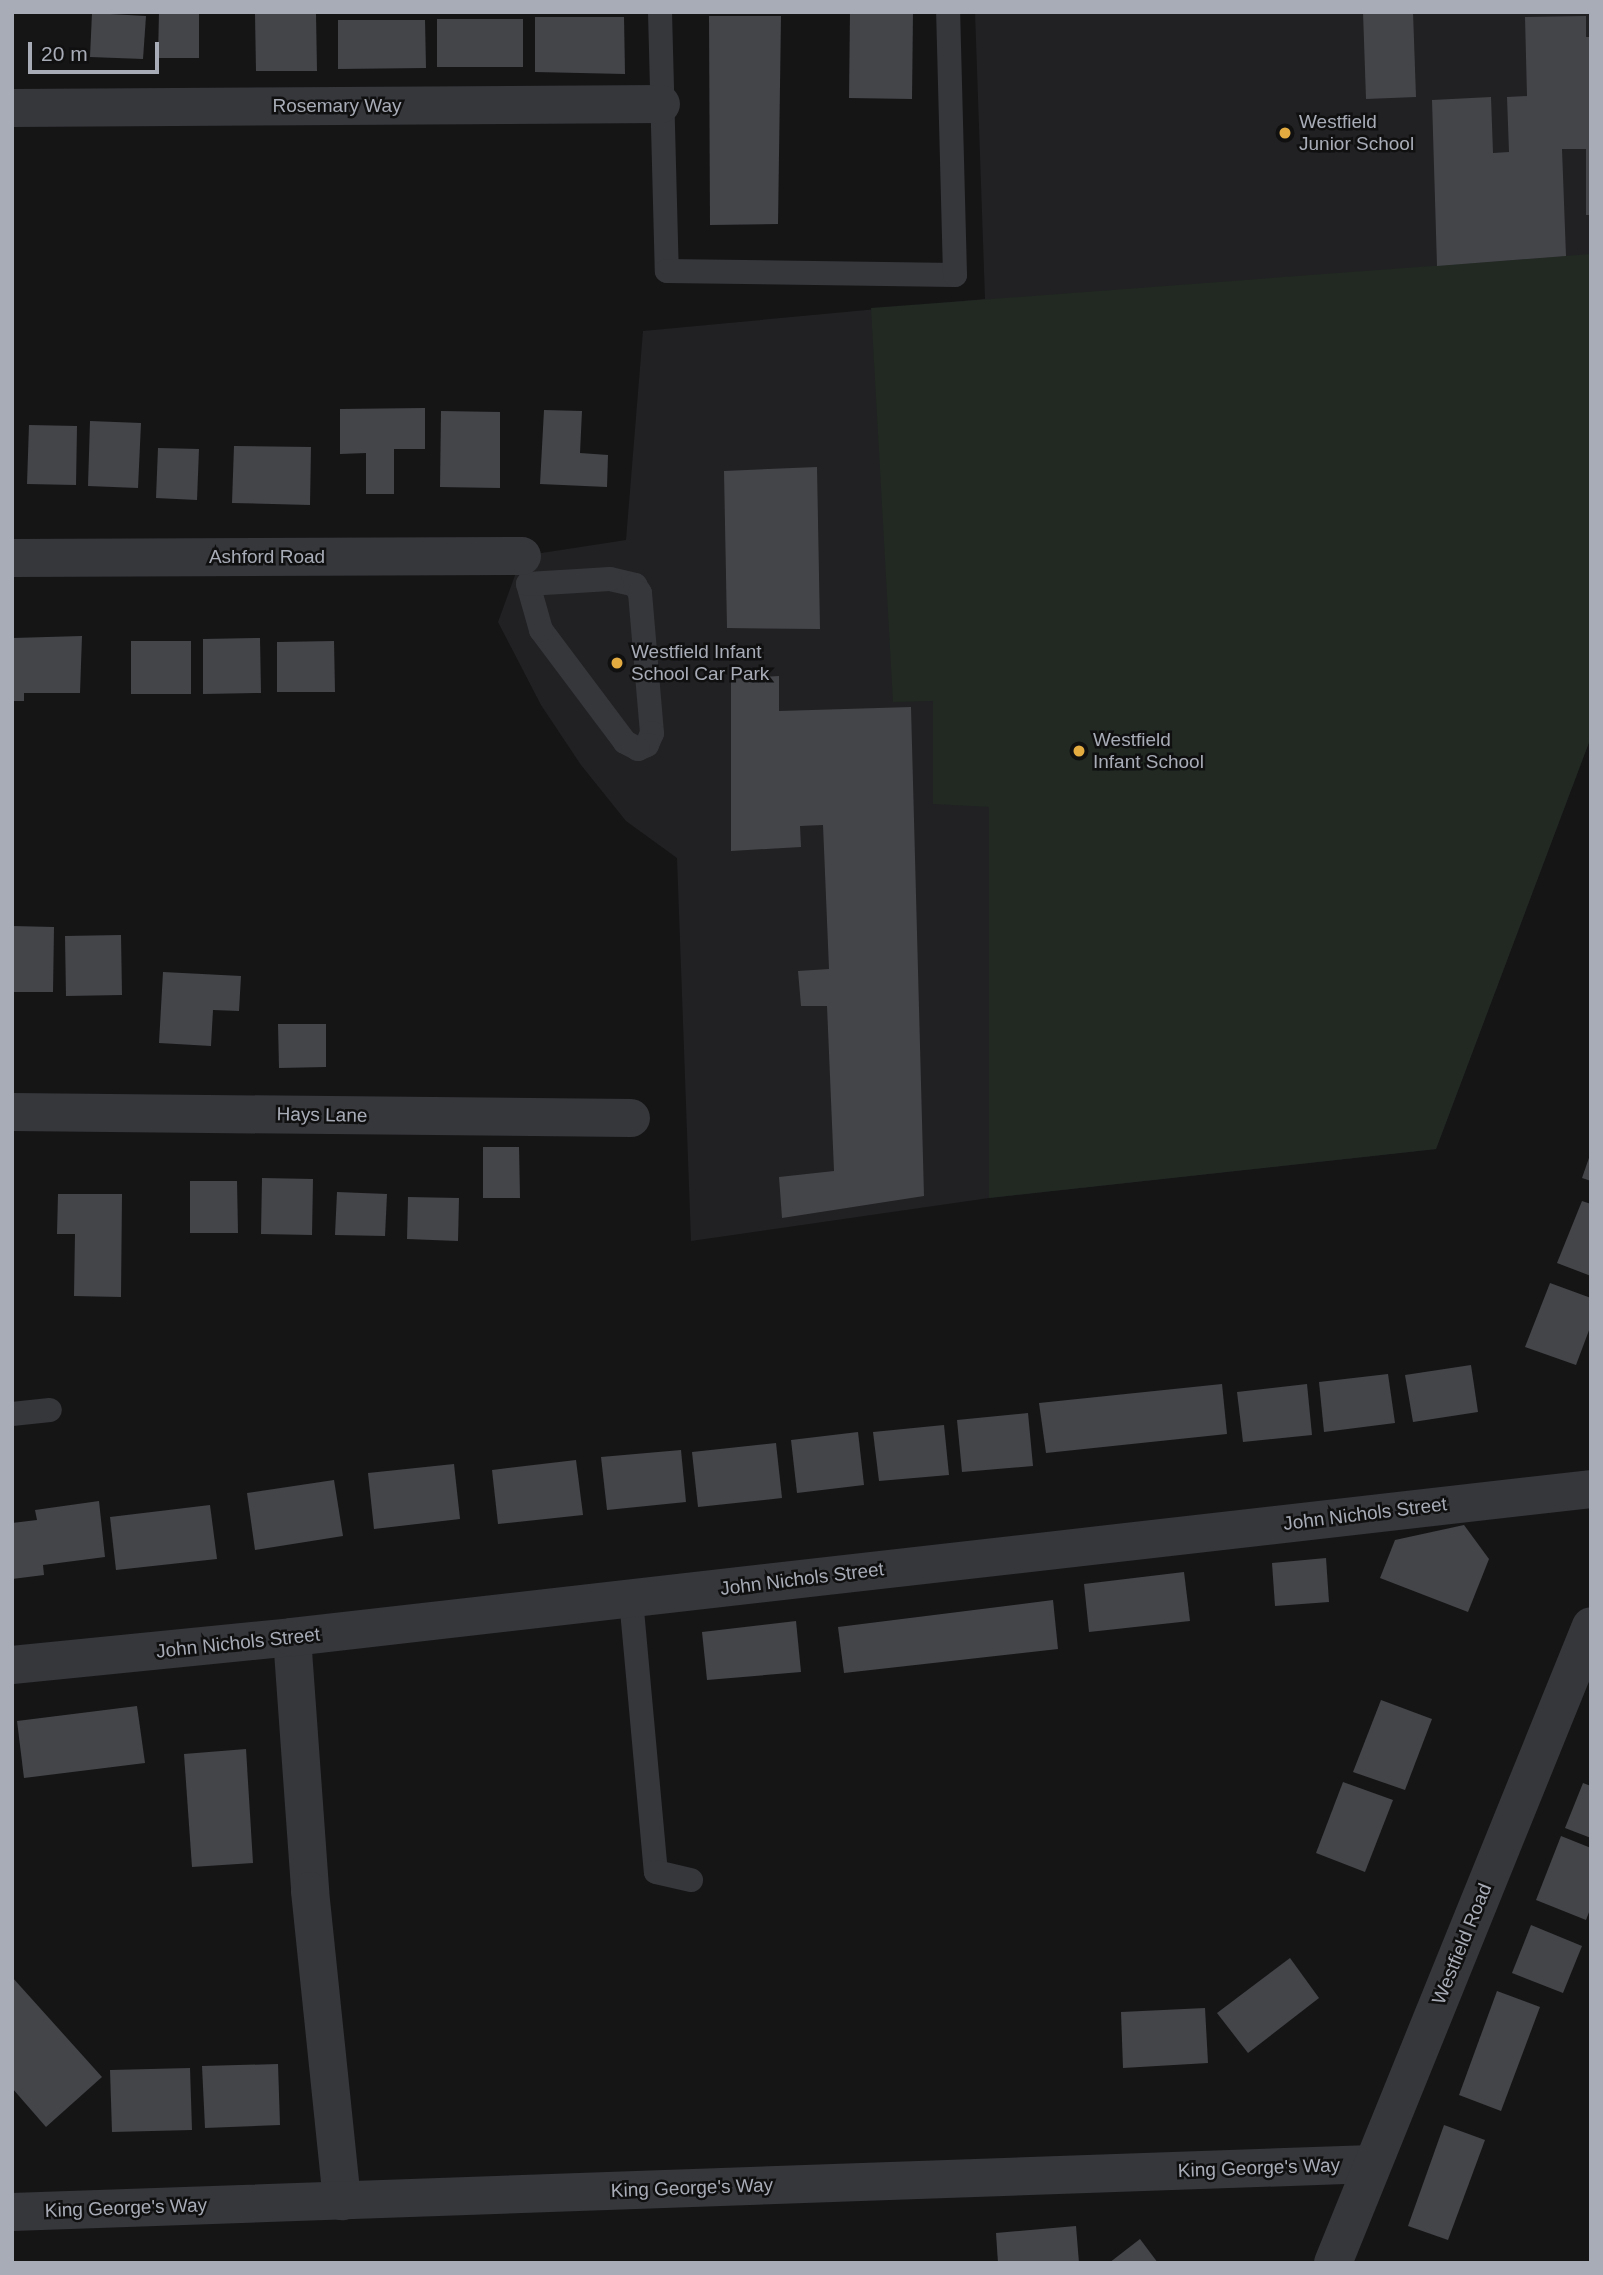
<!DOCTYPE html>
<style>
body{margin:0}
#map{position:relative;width:1603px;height:2275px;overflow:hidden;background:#151516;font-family:Arial,sans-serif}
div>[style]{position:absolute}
.built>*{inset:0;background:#212123}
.green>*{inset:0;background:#212922}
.building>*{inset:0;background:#444549}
.lane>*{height:24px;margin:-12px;padding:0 12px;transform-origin:12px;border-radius:12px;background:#36373b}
.street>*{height:38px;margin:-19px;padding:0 19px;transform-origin:19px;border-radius:19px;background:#36373b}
.dots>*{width:19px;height:19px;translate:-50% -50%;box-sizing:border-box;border:4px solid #101011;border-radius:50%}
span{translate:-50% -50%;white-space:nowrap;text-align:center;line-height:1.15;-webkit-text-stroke:5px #101011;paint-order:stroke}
.street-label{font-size:19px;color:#a8acb6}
.poi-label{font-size:19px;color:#a8acb6}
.left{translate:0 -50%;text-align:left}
.frame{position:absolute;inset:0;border:14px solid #a8acb6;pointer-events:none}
.scale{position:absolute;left:28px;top:42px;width:131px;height:32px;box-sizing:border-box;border:4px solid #a8acb6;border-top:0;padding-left:9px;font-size:21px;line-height:24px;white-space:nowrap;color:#a8acb6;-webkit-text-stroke:5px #101011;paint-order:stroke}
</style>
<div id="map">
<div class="built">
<i style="clip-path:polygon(975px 12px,1591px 12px,1591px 737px,1436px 1149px,989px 1198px,691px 1241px,677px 858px,626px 821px,581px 765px,541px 705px,498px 622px,522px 556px,626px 540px,643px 331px,985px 299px)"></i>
</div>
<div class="green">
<i style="clip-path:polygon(1591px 254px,1591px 737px,1436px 1149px,989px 1198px,989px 807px,933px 804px,933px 701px,893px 702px,871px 308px)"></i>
</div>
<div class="building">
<i style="clip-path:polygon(159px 12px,199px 12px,199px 58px,158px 58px)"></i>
<i style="clip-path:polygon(850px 12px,913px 12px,912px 99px,849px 98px)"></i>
<i style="clip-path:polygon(1363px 12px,1413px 12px,1416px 97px,1366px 99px)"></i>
<i style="clip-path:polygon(92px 13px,146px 16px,143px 59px,90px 57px)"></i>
<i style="clip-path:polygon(255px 14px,316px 14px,317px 71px,256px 71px)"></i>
<i style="clip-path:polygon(709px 16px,781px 16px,778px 224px,710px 225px)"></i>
<i style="clip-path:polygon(1586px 16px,1586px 37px,1591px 37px,1591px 215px,1586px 215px,1586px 149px,1562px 149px,1566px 256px,1437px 266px,1432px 100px,1491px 97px,1493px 153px,1509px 152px,1507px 97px,1527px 96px,1525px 17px)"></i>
<i style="clip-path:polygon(535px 17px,624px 17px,625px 74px,535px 72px)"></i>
<i style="clip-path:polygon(437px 19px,523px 19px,523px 67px,437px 67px)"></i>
<i style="clip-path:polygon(338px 20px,425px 20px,426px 68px,338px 69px)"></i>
<i style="clip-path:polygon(425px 408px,425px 449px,394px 449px,394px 494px,366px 494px,366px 453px,340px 454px,340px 409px)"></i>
<i style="clip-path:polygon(544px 410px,582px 411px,580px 453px,608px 455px,607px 487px,540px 484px)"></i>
<i style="clip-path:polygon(441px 411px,500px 412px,500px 488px,440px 487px)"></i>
<i style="clip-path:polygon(90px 421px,141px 423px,138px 488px,88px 486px)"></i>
<i style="clip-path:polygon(29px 425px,77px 426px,76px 485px,27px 484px)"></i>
<i style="clip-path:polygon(234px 446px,311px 447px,310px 505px,232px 503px)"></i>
<i style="clip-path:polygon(158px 448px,199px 449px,197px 500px,156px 498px)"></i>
<i style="clip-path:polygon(817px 467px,820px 629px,727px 628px,724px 471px)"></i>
<i style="clip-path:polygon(82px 636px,80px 693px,24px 693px,24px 701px,12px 701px,13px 638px)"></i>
<i style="clip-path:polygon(260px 638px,261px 693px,203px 694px,203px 639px)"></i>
<i style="clip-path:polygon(131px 641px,191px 641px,191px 694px,131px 694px)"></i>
<i style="clip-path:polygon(334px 641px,335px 692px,277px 692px,277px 642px)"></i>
<i style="clip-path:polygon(779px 676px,779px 711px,911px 707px,924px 1196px,782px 1218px,779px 1177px,834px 1171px,827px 1006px,801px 1006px,798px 971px,829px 969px,823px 825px,800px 826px,801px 847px,731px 851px,731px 679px)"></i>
<i style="clip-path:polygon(12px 926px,54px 927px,53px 992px,12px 992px)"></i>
<i style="clip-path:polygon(121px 935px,122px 995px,66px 996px,65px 936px)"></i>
<i style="clip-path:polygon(163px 972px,241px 976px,239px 1011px,213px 1010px,211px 1046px,159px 1043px)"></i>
<i style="clip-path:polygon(278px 1024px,326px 1024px,326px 1067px,279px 1068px)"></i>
<i style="clip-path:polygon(483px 1147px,519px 1147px,520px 1198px,483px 1198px)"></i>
<i style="clip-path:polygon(1590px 1155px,1591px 1155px,1591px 1181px,1582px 1178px)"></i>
<i style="clip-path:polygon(262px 1178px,313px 1179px,312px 1235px,261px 1234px)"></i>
<i style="clip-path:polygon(190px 1181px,237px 1181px,238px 1233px,190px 1233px)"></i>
<i style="clip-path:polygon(337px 1192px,387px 1194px,385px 1236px,335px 1235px)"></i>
<i style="clip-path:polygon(58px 1194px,122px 1194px,121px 1297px,74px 1296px,75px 1234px,57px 1234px)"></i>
<i style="clip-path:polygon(408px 1197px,459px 1198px,458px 1241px,407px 1239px)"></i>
<i style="clip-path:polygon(1582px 1201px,1591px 1204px,1591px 1276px,1557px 1263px)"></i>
<i style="clip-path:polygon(1550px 1283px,1591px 1298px,1591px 1325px,1576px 1365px,1525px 1347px)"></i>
<i style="clip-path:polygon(1471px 1365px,1478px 1412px,1413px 1422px,1405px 1375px)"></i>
<i style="clip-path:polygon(1388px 1374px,1395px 1423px,1324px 1432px,1319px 1382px)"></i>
<i style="clip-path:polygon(1222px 1384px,1227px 1434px,1046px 1453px,1039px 1403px)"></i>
<i style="clip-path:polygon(1307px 1384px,1312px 1435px,1243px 1442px,1237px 1392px)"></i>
<i style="clip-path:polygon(1028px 1413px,1033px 1466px,962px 1472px,957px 1420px)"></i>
<i style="clip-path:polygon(944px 1425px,949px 1475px,879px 1481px,873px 1432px)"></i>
<i style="clip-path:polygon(858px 1432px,864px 1485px,797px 1493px,791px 1440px)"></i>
<i style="clip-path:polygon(776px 1443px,782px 1498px,698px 1507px,692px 1452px)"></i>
<i style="clip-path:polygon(681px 1450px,686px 1502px,607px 1510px,601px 1457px)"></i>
<i style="clip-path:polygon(576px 1460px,583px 1515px,498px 1524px,492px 1470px)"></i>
<i style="clip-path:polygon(454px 1464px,460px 1519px,374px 1529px,368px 1473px)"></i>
<i style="clip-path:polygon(334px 1480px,343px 1536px,255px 1550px,247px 1493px)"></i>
<i style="clip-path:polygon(99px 1501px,105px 1557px,43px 1565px,44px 1575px,12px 1579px,12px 1523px,37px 1520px,35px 1510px)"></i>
<i style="clip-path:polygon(210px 1505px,217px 1559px,116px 1570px,110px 1517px)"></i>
<i style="clip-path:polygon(1464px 1525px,1489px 1559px,1468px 1612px,1380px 1578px,1395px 1540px)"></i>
<i style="clip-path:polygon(1326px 1558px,1329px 1602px,1275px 1606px,1272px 1563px)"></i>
<i style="clip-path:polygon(1184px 1572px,1190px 1621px,1089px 1632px,1084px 1584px)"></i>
<i style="clip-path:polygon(1053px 1600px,1058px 1649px,844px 1673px,838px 1627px)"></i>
<i style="clip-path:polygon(796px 1621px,801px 1672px,707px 1680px,702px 1632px)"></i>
<i style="clip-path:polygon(1381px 1700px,1432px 1719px,1405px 1790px,1353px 1772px)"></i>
<i style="clip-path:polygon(137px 1706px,145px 1763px,24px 1778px,17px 1721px)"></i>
<i style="clip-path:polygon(246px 1749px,253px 1863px,192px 1867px,184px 1754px)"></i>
<i style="clip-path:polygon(1343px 1782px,1393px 1800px,1365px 1872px,1316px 1853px)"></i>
<i style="clip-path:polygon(1583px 1783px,1591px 1786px,1591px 1838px,1565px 1828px)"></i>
<i style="clip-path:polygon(1561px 1836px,1591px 1848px,1591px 1907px,1586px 1920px,1536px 1900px)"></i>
<i style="clip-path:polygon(1531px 1925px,1582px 1946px,1563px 1993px,1512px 1973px)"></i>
<i style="clip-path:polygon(1290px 1958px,1319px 1998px,1248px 2053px,1217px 2013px)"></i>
<i style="clip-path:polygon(12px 1977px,102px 2077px,46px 2127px,12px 2088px)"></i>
<i style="clip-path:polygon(1497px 1991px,1540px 2007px,1501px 2111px,1459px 2095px)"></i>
<i style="clip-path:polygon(1205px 2008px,1208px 2063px,1123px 2068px,1121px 2012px)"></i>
<i style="clip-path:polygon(278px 2064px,280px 2125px,205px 2128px,202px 2066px)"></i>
<i style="clip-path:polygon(190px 2068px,192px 2130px,112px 2132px,110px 2070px)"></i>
<i style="clip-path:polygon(1444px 2125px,1485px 2140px,1448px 2240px,1408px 2226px)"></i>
<i style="clip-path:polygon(1076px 2226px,1079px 2263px,998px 2263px,996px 2233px)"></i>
<i style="clip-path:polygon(1140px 2239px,1158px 2263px,1109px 2263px)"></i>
</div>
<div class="lane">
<i style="left:660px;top:12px;width:259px;rotate:88.5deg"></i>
<i style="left:667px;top:271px;width:288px;rotate:0.8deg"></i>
<i style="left:955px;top:275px;width:263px;rotate:-91.5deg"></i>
<i style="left:610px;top:579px;width:26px;rotate:13deg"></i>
<i style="left:635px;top:585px;width:9px;rotate:58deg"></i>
<i style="left:640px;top:593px;width:141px;rotate:85.1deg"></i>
<i style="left:652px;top:733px;width:13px;rotate:113deg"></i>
<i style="left:647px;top:745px;width:10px;rotate:156deg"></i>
<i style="left:638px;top:749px;width:15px;rotate:-152deg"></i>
<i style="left:625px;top:742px;width:140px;rotate:-126.9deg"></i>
<i style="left:541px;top:630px;width:48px;rotate:-105.8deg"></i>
<i style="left:528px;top:584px;width:82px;rotate:-3.5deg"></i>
<i style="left:12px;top:1414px;width:38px;rotate:-6deg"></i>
<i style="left:631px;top:1599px;width:274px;rotate:84.8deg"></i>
<i style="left:656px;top:1872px;width:36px;rotate:13deg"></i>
</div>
<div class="street">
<i style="left:12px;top:108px;width:649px;rotate:-0.35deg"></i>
<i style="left:12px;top:558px;width:510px;rotate:-0.22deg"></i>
<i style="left:12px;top:1112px;width:619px;rotate:0.56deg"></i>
<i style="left:292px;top:1637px;width:255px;rotate:85.9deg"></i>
<i style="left:310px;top:1891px;width:312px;rotate:84.1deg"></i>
<i style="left:12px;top:1665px;width:281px;rotate:-5.7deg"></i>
<i style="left:292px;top:1637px;width:1307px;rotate:-6.5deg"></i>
<i style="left:12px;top:2212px;width:1361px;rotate:-2.02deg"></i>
<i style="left:1333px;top:2263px;width:687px;rotate:-67.95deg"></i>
</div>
<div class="dots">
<i style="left:1285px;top:133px;background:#e3ab40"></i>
<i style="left:617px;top:663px;background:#e3ab40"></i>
<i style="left:1079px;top:751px;background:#e3ab40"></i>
</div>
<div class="street-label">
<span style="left:337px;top:106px">Rosemary Way</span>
<span style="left:267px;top:557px">Ashford Road</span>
<span style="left:322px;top:1115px;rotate:1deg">Hays Lane</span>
<span style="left:1365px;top:1514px;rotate:-7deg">John Nichols Street</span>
<span style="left:802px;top:1579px;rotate:-7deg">John Nichols Street</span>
<span style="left:238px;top:1643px;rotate:-6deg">John Nichols Street</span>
<span style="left:1462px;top:1944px;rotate:-68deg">Westfield Road</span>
<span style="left:1259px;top:2168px;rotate:-2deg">King George's Way</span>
<span style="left:692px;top:2188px;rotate:-2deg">King George's Way</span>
<span style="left:126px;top:2208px;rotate:-2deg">King George's Way</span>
</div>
<div class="poi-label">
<span class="left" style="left:1299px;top:133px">Westfield<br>Junior School</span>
<span class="left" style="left:631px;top:663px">Westfield Infant<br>School Car Park</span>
<span class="left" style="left:1093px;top:751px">Westfield<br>Infant School</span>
</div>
<div class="frame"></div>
<div class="scale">20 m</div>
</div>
